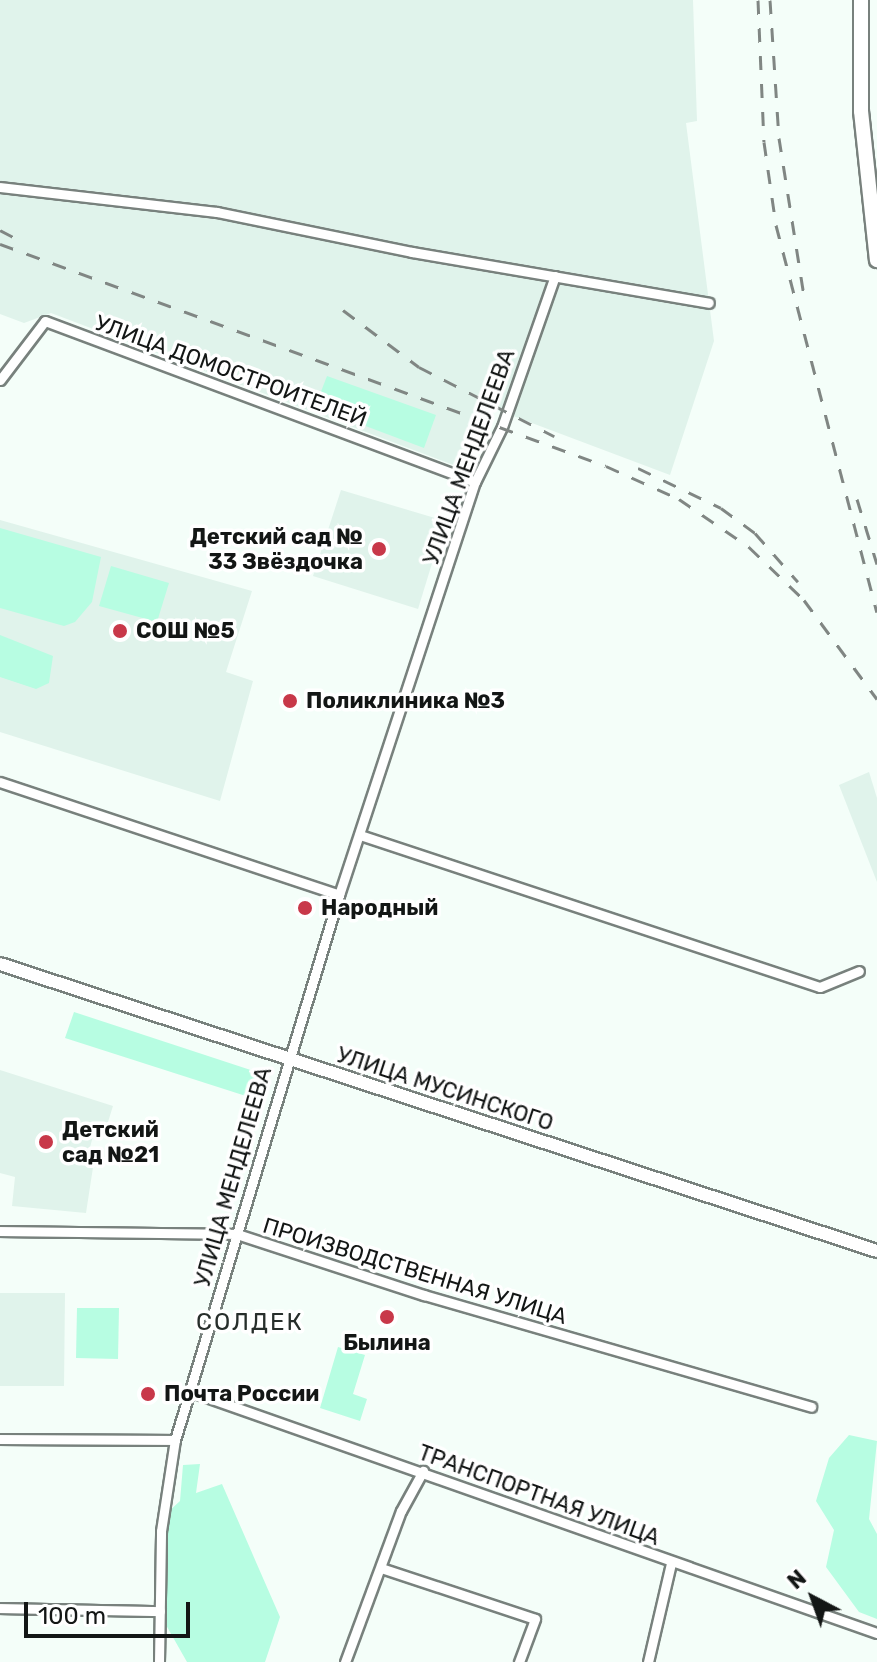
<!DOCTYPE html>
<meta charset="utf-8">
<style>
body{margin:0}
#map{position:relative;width:877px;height:1662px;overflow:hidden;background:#f4fef9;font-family:Rubik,sans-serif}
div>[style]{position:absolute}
.built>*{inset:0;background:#e0f3eb}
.green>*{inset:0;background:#b7fde2}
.roads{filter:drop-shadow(2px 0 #78817d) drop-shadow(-2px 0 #78817d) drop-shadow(0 2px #78817d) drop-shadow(0 -2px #78817d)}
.minor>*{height:9px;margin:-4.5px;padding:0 4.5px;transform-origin:4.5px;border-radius:4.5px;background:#fff}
.tertiary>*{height:12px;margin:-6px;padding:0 6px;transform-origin:6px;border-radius:6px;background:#fff}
.secondary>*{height:14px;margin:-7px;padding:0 7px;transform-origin:7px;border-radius:7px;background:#fff}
.rail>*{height:3px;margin-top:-1.5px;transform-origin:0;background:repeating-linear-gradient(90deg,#808683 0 14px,transparent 0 28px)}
.dots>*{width:22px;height:22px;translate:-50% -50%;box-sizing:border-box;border:4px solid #fff;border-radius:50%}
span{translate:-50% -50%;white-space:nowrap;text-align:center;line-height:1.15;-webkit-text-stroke:7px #fff;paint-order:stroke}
.street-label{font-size:22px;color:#131615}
.poi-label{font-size:22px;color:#131615;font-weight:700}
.right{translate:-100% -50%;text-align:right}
.left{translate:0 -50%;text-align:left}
.neighbourhood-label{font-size:24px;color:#272e2b;letter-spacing:2px}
.north{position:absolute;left:773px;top:1558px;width:80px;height:80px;-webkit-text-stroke:6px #fff;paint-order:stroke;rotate:319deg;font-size:22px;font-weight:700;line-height:32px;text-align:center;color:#131615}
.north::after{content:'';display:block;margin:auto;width:28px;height:36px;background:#131615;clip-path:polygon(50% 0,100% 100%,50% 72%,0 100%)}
.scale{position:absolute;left:24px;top:1602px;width:166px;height:36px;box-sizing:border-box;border:4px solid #131615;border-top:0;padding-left:10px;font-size:24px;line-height:28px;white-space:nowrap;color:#131615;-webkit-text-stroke:6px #fff;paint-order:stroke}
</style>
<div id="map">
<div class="built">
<i style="clip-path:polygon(0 0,693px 0,697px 121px,686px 123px,714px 341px,670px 475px,487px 406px,464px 469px,51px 313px,24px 323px,0 314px)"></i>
<i style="clip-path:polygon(341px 490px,445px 521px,418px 609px,313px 576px)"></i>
<i style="clip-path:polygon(0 520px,252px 591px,226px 672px,253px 681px,220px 801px,0 732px)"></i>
<i style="clip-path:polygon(869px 772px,877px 798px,877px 882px,839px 785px)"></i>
<i style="clip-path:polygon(0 1070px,113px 1106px,103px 1138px,93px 1136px,87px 1159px,94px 1161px,86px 1213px,12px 1206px,15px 1177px,0 1173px)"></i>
<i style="clip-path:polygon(0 1293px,65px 1293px,64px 1386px,0 1386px)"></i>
</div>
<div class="green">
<i style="clip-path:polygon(327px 376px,436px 415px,424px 448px,315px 407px)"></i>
<i style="clip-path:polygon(0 528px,101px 557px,92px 602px,75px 622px,64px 626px,0 608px)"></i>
<i style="clip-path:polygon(111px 566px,169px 583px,157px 622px,99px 606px)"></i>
<i style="clip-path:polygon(0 635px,53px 656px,49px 683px,36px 689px,0 677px)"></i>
<i style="clip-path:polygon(74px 1012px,257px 1072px,249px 1097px,65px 1038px)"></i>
<i style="clip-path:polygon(77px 1308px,119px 1308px,118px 1359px,76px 1358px)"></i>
<i style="clip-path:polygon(338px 1347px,365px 1355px,353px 1394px,367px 1399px,360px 1421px,320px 1408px)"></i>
<i style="clip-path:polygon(849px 1435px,877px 1441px,869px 1519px,877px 1534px,877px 1619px,859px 1612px,826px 1567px,834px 1530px,816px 1501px,829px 1458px)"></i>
<i style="clip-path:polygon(200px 1464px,196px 1493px,222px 1484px,280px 1617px,265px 1662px,187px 1662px,166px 1625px,167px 1513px,180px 1501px,183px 1465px)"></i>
</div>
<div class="roads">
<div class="minor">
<i style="left:0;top:187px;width:218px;rotate:6.6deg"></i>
<i style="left:217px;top:212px;width:199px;rotate:11.6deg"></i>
<i style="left:412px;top:252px;width:301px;rotate:9.7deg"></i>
<i style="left:0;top:380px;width:74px;rotate:-52.7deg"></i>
<i style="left:45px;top:321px;width:459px;rotate:20.5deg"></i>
<i style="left:0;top:782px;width:357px;rotate:18.4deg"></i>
<i style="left:360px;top:835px;width:484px;rotate:18.3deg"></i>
<i style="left:820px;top:987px;width:42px;rotate:-22.3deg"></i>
<i style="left:0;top:1231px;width:237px;rotate:0.7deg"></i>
<i style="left:237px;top:1234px;width:197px;rotate:18.1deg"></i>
<i style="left:424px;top:1295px;width:403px;rotate:16.1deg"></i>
<i style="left:189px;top:1391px;width:729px;rotate:19.38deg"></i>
<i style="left:0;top:1439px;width:175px;rotate:0.3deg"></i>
<i style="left:381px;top:1568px;width:162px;rotate:18.3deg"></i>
<i style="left:535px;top:1619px;width:46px;rotate:110.4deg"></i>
<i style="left:0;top:1608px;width:160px;rotate:1.1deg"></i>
<i style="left:159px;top:1662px;width:131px;rotate:-89.1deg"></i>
<i style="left:161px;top:1531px;width:92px;rotate:-81.3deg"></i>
<i style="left:175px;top:1440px;width:569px;rotate:-73.25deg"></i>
<i style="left:339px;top:895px;width:435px;rotate:-71.8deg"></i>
<i style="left:475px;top:482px;width:61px;rotate:-63.9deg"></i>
<i style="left:502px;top:427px;width:160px;rotate:-70.7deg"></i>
<i style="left:345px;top:1662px;width:161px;rotate:-69.7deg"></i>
<i style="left:401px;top:1511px;width:46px;rotate:-61.2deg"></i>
<i style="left:648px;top:1662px;width:102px;rotate:-76.9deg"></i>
</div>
<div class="tertiary">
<i style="left:0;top:964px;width:923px;rotate:18.12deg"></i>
</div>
<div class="secondary">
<i style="left:861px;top:0;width:111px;rotate:90deg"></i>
<i style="left:861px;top:111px;width:150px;rotate:83.9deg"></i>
</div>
</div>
<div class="rail">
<i style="left:758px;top:0;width:142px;rotate:87.6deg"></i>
<i style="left:764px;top:142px;width:84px;rotate:81.8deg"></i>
<i style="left:776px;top:225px;width:400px;rotate:75.4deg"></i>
<i style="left:770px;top:0;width:138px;rotate:86.3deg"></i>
<i style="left:779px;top:138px;width:166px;rotate:81deg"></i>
<i style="left:0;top:230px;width:15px;rotate:28deg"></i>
<i style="left:0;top:244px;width:645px;rotate:20.12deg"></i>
<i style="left:606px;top:466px;width:80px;rotate:24.3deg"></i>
<i style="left:679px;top:499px;width:85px;rotate:34.4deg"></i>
<i style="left:749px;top:547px;width:76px;rotate:43.9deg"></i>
<i style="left:804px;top:600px;width:123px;rotate:53.6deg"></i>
<i style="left:343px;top:310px;width:95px;rotate:36.9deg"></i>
<i style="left:419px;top:367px;width:152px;rotate:27.1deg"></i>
<i style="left:638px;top:468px;width:92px;rotate:25.7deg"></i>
<i style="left:721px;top:508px;width:42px;rotate:36.3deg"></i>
<i style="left:755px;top:533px;width:65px;rotate:48.7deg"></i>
<i style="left:857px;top:499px;width:68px;rotate:72.9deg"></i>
</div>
<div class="dots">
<i style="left:379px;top:549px;background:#c83849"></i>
<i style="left:120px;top:631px;background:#c83849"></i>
<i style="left:290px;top:701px;background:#c83849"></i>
<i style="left:305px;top:908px;background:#c83849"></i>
<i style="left:46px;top:1142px;background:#c83849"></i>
<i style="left:387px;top:1317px;background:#c83849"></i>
<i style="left:148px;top:1394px;background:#c83849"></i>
</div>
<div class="street-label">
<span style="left:231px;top:371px;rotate:20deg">УЛИЦА ДОМОСТРОИТЕЛЕЙ</span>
<span style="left:469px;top:457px;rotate:-70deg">УЛИЦА МЕНДЕЛЕЕВА</span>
<span style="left:445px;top:1089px;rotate:18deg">УЛИЦА МУСИНСКОГО</span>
<span style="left:233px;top:1177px;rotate:-74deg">УЛИЦА МЕНДЕЛЕЕВА</span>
<span style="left:415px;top:1271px;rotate:17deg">ПРОИЗВОДСТВЕННАЯ УЛИЦА</span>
<span style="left:539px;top:1495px;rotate:20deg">ТРАНСПОРТНАЯ УЛИЦА</span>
</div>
<div class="poi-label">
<span class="right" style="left:363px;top:549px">Детский сад №<br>33 Звёздочка</span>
<span class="left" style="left:136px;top:631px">СОШ №5</span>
<span class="left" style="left:306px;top:701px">Поликлиника №3</span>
<span class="left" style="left:321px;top:908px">Народный</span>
<span class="left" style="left:62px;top:1142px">Детский<br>сад №21</span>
<span style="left:387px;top:1343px">Былина</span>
<span class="left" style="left:164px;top:1394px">Почта России</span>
</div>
<div class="neighbourhood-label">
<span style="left:250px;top:1323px">СОЛДЕК</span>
</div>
<div class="north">N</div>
<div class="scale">100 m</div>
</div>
